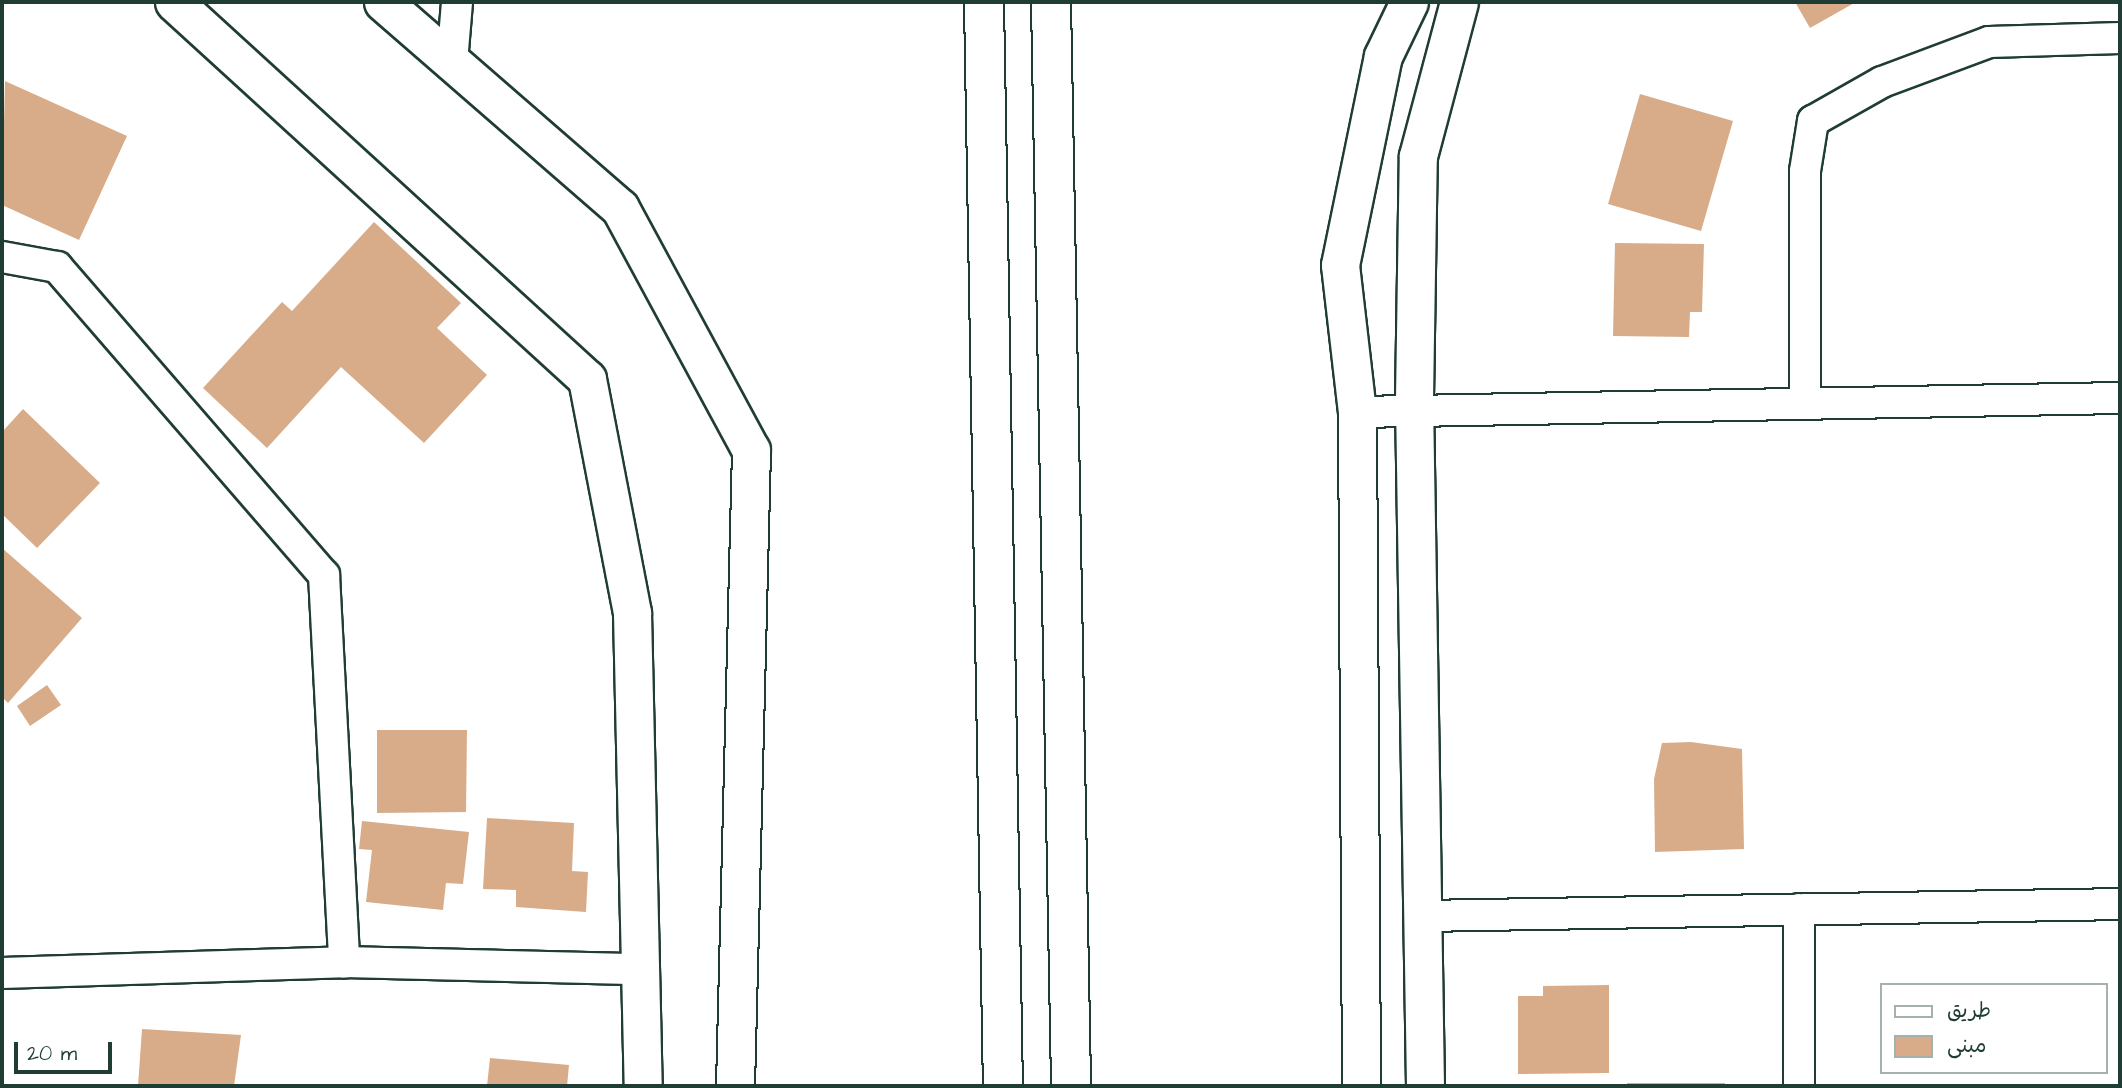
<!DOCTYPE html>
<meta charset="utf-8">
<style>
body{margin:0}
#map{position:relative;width:2122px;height:1088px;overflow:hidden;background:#fff;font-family:"Architects Daughter","Playpen Sans Arabic",sans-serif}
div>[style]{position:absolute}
.building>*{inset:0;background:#d8ac89}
.roads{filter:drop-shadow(2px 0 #1f3d34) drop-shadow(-2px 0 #1f3d34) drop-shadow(0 2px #1f3d34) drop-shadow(0 -2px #1f3d34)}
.minor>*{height:30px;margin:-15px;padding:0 15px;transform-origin:15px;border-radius:15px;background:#fff}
.tertiary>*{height:37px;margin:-18.5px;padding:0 18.5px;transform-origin:18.5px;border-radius:18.5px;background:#fff}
.secondary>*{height:38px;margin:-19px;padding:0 19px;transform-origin:19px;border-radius:19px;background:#fff}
span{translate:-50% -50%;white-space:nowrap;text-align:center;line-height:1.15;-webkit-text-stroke:7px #fff;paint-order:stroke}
.frame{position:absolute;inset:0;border:4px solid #1f3d34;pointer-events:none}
.legend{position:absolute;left:1880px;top:983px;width:228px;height:91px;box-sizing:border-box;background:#fff;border:2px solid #a5b1ae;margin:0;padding:9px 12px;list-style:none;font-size:21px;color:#1f3d34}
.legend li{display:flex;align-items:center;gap:14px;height:35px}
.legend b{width:35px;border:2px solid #a5b1ae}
.scale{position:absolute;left:14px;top:1042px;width:98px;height:32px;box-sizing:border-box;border:4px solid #1f3d34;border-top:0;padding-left:9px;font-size:21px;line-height:24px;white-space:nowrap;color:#1f3d34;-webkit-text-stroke:5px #fff;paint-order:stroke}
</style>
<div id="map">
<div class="building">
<i style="clip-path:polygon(1795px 2px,1856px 2px,1810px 28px)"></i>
<i style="clip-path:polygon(5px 81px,127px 136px,79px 240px,2px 205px)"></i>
<i style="clip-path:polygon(1640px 94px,1733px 121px,1701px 231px,1608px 204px)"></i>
<i style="clip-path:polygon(374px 222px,461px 303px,437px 328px,487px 375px,424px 443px,341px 367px,267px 448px,203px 388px,282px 302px,292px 311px)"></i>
<i style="clip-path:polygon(1615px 243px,1704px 244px,1702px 312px,1690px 312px,1689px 337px,1613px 336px)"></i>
<i style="clip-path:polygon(23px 409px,100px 483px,37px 548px,2px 514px,2px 432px)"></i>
<i style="clip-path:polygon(2px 548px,82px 618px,8px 703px,2px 697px)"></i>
<i style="clip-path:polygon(47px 685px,61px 705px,30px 726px,17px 706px)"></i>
<i style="clip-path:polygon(377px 730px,467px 730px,466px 812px,377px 813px)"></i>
<i style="clip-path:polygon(1691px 742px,1742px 749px,1744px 849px,1655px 852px,1654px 779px,1662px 743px)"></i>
<i style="clip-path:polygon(487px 818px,574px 823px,572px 871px,588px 872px,586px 912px,516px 907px,516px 890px,483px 889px)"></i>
<i style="clip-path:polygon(362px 821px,469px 832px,463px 884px,446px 883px,443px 910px,366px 902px,372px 850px,359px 849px)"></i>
<i style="clip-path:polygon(1609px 985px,1609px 1073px,1518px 1074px,1518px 996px,1543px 996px,1543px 986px)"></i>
<i style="clip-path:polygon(142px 1029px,241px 1035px,234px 1086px,138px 1086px)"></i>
<i style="clip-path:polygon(490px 1058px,569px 1065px,567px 1086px,487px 1086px)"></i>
<i style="clip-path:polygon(1627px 1083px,1725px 1083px,1725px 1086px,1627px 1086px)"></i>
</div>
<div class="roads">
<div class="minor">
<i style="left:452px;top:62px;width:60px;rotate:-85.2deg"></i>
<i style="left:2px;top:257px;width:56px;rotate:10.3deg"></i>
<i style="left:57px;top:267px;width:408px;rotate:49.1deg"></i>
<i style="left:324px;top:575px;width:388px;rotate:87deg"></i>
<i style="left:1805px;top:404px;width:233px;rotate:-90deg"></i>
<i style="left:1805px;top:171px;width:51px;rotate:-80.9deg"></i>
<i style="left:1813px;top:121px;width:79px;rotate:-29.5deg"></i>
<i style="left:1882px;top:82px;width:114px;rotate:-20.5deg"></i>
<i style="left:1989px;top:42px;width:131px;rotate:-1.7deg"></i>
<i style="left:1357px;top:412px;width:763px;rotate:-1.05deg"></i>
<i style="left:1799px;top:909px;width:177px;rotate:90deg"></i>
<i style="left:1422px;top:916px;width:698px;rotate:-0.98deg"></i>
<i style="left:2px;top:973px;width:342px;rotate:-1.8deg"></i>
<i style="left:344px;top:962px;width:296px;rotate:1.4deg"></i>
</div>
<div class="tertiary">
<i style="left:174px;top:2px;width:559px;rotate:42.39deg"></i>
<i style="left:587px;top:379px;width:238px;rotate:79.1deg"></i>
<i style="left:632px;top:613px;width:473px;rotate:88.7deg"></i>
<i style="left:383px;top:2px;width:314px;rotate:41deg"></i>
<i style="left:620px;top:208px;width:275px;rotate:61.6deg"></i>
<i style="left:751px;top:450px;width:636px;rotate:91.44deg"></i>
<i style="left:1361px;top:1086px;width:674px;rotate:-90.34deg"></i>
<i style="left:1357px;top:412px;width:148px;rotate:-96.6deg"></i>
<i style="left:1340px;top:265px;width:213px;rotate:-78.4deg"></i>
<i style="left:1383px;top:56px;width:60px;rotate:-64.3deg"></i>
<i style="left:1425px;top:1086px;width:687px;rotate:-90.92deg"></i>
<i style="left:1414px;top:399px;width:243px;rotate:-89.1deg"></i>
<i style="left:1418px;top:156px;width:159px;rotate:-75.1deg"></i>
</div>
<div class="secondary">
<i style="left:984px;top:2px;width:1084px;rotate:89deg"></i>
<i style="left:1051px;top:2px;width:1084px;rotate:88.94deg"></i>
</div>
</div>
<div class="frame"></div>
<ul class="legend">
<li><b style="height:9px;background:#fff"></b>طريق</li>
<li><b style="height:19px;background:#d8ac89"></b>مبنى</li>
</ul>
<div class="scale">20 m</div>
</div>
